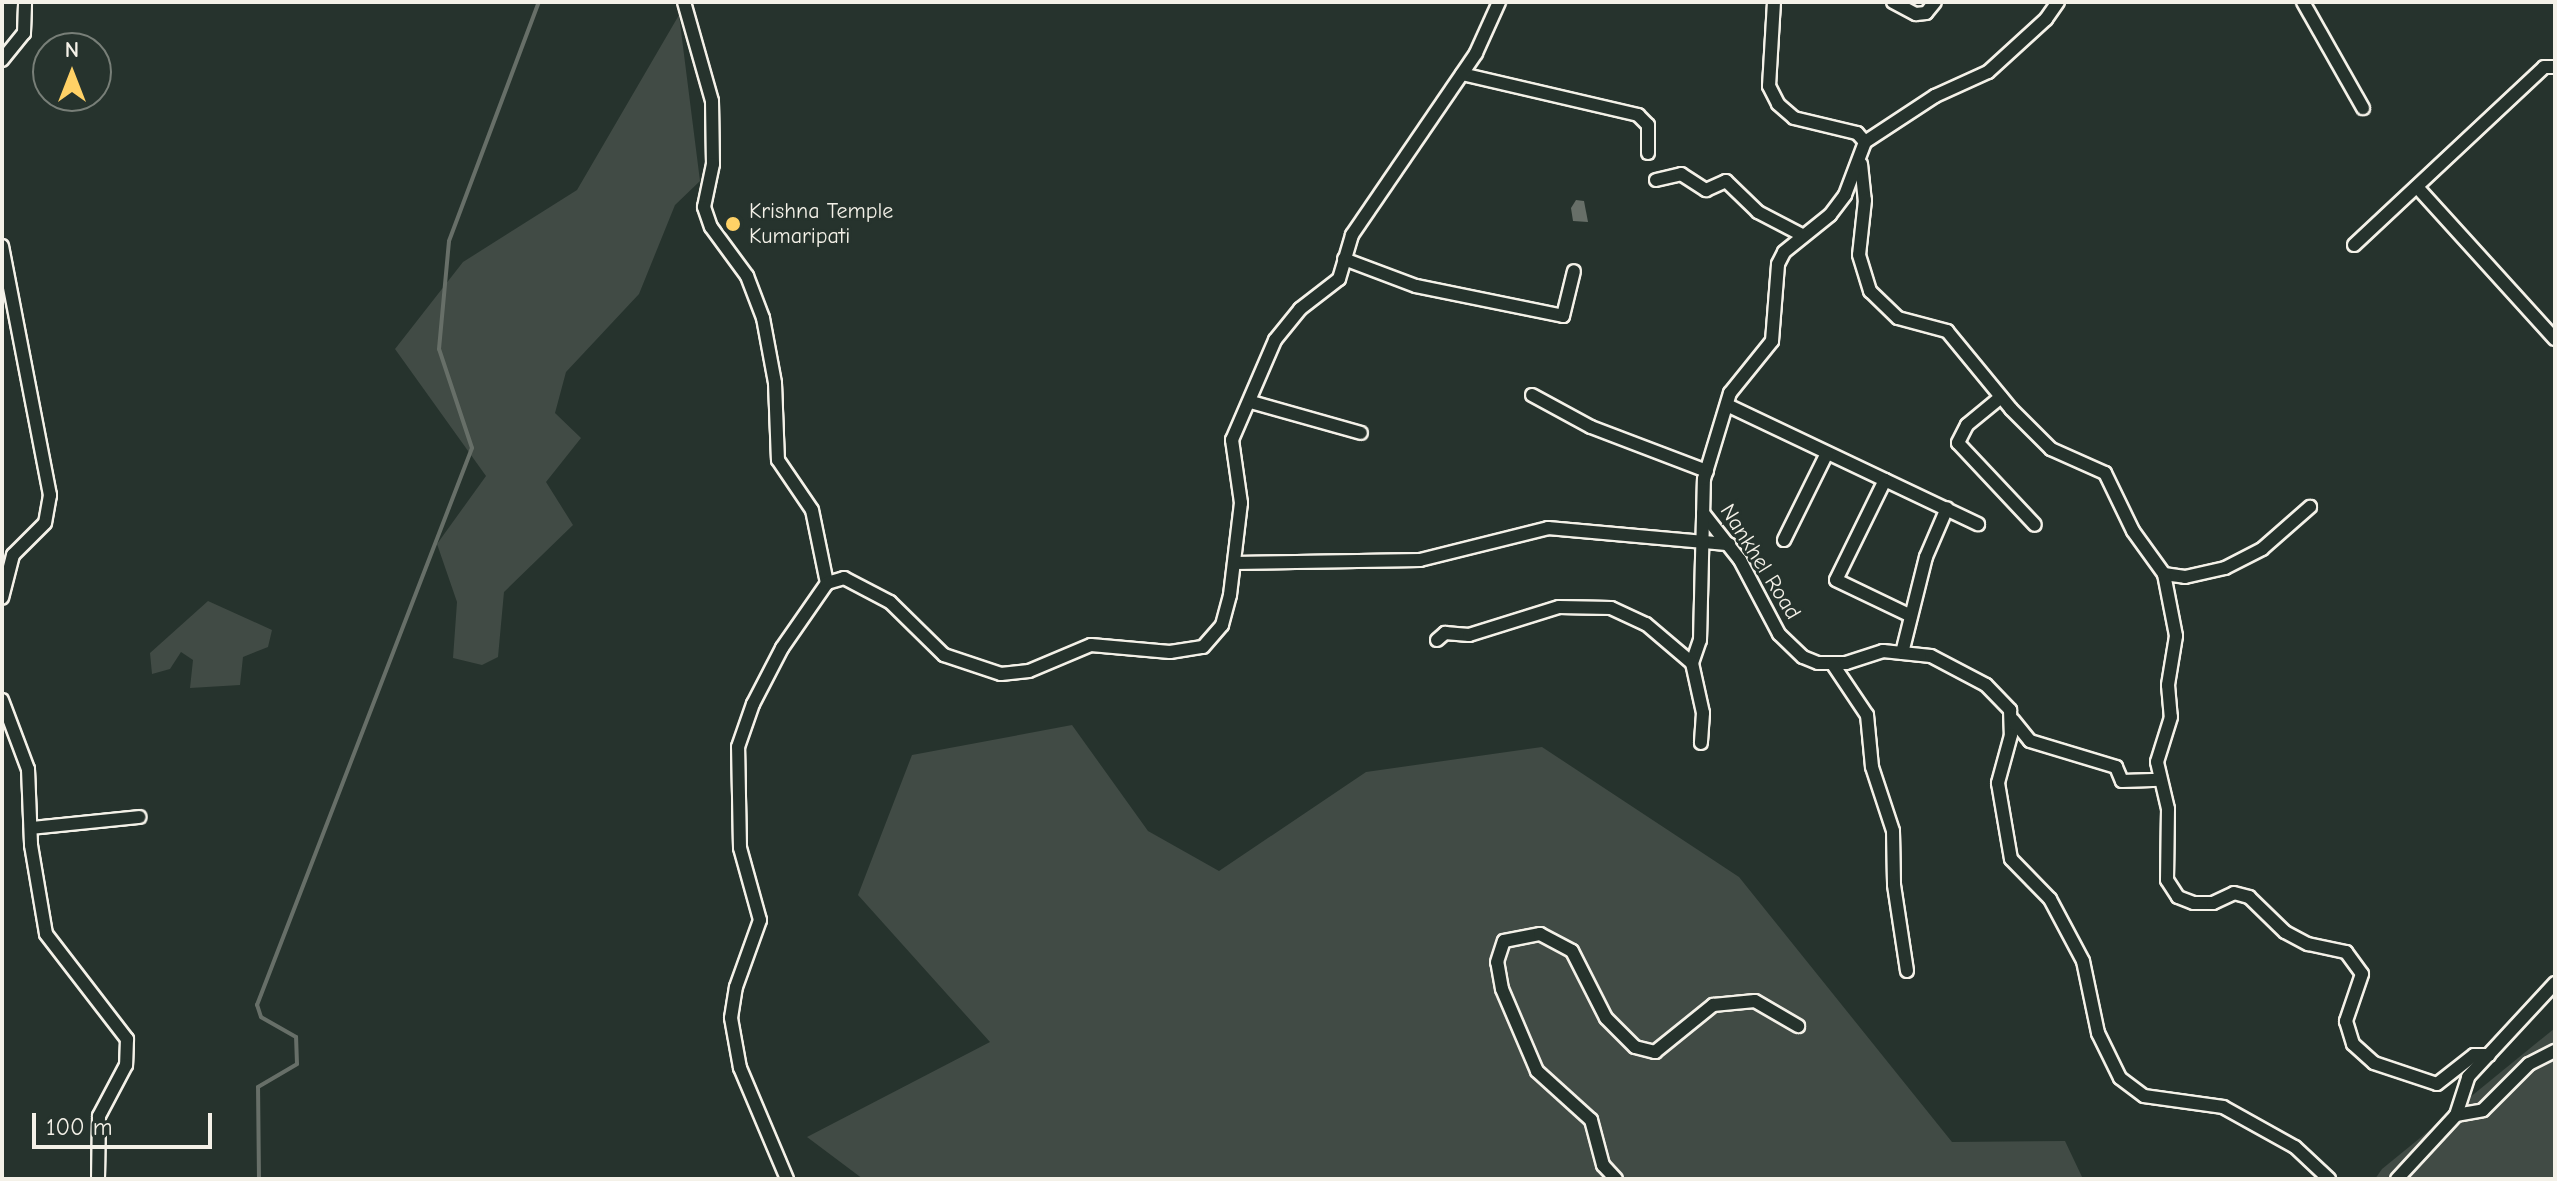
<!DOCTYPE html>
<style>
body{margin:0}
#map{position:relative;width:2557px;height:1181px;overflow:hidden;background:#26332d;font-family:"Comic Neue",sans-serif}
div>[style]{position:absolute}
.green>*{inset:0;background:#414b45}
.water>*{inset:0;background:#676f68}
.stream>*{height:4px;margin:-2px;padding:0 2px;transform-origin:2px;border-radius:2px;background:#676f68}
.roads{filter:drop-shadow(2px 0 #f4f1e8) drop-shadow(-2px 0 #f4f1e8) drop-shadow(0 2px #f4f1e8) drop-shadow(0 -2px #f4f1e8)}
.minor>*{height:12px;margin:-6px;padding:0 6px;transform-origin:6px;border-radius:6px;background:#26332d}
.dots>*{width:22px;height:22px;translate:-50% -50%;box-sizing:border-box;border:4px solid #26332d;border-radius:50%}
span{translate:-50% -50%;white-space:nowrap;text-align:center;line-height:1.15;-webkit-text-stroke:6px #26332d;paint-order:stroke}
.poi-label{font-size:22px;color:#f4f1e8}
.left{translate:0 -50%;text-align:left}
.street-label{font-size:22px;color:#f4f1e8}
.frame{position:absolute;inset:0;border:4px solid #f4f1e8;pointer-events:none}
.north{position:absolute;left:32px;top:32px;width:80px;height:80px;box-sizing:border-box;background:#26332d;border:2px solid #787f78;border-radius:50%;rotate:0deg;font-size:22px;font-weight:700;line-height:32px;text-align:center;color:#f4f1e8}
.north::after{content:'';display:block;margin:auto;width:28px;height:36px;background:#ffd166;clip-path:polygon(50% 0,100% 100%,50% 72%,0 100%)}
.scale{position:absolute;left:32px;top:1113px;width:180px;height:36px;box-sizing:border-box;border:4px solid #f4f1e8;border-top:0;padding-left:10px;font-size:24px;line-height:28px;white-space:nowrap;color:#f4f1e8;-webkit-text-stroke:6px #26332d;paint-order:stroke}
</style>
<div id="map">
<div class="green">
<i style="clip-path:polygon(679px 15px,700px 181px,675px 205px,639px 294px,566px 372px,555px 413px,581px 438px,546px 482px,573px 525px,504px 592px,498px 657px,482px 665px,453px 658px,457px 602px,437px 544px,486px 476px,395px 349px,463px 262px,577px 190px)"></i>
<i style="clip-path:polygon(208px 601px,272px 630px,268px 647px,243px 657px,240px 685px,190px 688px,193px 660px,181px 652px,170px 669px,152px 674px,150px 653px)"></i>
<i style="clip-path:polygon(1072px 725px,1148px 831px,1219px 871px,1366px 772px,1542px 747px,1739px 877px,1952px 1142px,2065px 1141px,2083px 1179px,863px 1179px,807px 1137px,990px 1042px,858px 895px,912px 755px)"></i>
<i style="clip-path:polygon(2555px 1028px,2555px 1179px,2375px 1179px,2382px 1169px)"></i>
</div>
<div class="water">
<i style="clip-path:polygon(1576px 200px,1584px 201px,1588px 222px,1573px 221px,1571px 208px)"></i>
</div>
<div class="stream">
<i style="left:259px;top:1179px;width:92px;rotate:-90.6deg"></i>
<i style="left:258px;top:1087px;width:45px;rotate:-30.5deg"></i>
<i style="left:297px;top:1064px;width:27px;rotate:-92deg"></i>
<i style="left:296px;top:1037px;width:40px;rotate:-150.3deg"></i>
<i style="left:261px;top:1017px;width:13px;rotate:-108deg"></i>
<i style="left:257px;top:1005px;width:597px;rotate:-68.89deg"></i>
<i style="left:472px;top:448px;width:104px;rotate:-108.4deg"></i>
<i style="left:439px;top:349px;width:108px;rotate:-84.7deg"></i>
<i style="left:449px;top:241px;width:255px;rotate:-69.4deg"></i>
</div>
<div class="roads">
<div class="minor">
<i style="left:684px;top:2px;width:103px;rotate:74.2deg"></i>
<i style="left:712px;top:101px;width:63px;rotate:89.1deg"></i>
<i style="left:713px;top:164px;width:44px;rotate:101.8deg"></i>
<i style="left:704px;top:207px;width:21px;rotate:71deg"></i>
<i style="left:711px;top:227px;width:61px;rotate:53.7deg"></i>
<i style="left:747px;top:276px;width:45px;rotate:69.1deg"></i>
<i style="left:763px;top:318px;width:66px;rotate:79.5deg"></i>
<i style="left:775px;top:383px;width:77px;rotate:87.8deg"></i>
<i style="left:778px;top:460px;width:60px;rotate:55.8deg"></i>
<i style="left:812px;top:510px;width:75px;rotate:78.4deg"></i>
<i style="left:1774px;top:2px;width:84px;rotate:93.4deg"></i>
<i style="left:1769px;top:86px;width:20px;rotate:63deg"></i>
<i style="left:1778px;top:104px;width:21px;rotate:41deg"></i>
<i style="left:1794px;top:118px;width:65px;rotate:13.4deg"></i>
<i style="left:1857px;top:133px;width:12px;rotate:48deg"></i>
<i style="left:1893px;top:2px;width:26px;rotate:28deg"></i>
<i style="left:1916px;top:14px;width:10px;rotate:-6deg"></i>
<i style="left:1926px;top:13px;width:14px;rotate:-51deg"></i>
<i style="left:2303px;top:2px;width:122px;rotate:60.5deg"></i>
<i style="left:2px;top:60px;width:35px;rotate:-51deg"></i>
<i style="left:24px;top:33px;width:31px;rotate:-88deg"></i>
<i style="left:1462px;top:74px;width:181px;rotate:13.1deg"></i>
<i style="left:1638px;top:115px;width:14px;rotate:45deg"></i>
<i style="left:1648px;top:125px;width:28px;rotate:90deg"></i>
<i style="left:1865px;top:142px;width:84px;rotate:-33.3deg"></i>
<i style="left:1935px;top:96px;width:58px;rotate:-24.4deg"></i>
<i style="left:1988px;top:72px;width:79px;rotate:-42.4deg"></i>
<i style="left:2046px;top:19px;width:21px;rotate:-55deg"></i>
<i style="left:1861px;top:164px;width:36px;rotate:84deg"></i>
<i style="left:1865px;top:200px;width:55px;rotate:96.2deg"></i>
<i style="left:1859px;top:255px;width:38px;rotate:73deg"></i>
<i style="left:1870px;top:291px;width:39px;rotate:44deg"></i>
<i style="left:1898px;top:318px;width:51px;rotate:14.9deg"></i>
<i style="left:1947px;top:331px;width:101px;rotate:50.6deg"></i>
<i style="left:2011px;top:409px;width:57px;rotate:45deg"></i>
<i style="left:2051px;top:449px;width:59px;rotate:24deg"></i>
<i style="left:2105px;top:473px;width:64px;rotate:64.2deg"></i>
<i style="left:2133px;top:531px;width:53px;rotate:54.2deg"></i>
<i style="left:2164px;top:574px;width:21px;rotate:8deg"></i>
<i style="left:2185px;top:577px;width:41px;rotate:-12.7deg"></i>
<i style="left:2225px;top:568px;width:42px;rotate:-27.2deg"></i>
<i style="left:2262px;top:549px;width:64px;rotate:-41.2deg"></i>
<i style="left:1656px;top:180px;width:26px;rotate:-13deg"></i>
<i style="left:1681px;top:174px;width:30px;rotate:33deg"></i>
<i style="left:1706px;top:190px;width:22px;rotate:-24deg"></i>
<i style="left:1726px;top:181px;width:45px;rotate:44.1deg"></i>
<i style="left:1758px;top:212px;width:47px;rotate:27.6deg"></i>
<i style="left:2417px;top:187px;width:205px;rotate:47.8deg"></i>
<i style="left:2354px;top:245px;width:260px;rotate:-43.1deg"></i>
<i style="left:2544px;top:67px;width:11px"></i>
<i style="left:2px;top:246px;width:254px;rotate:79.1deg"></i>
<i style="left:50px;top:495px;width:28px;rotate:100deg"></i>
<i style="left:45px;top:523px;width:45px;rotate:135deg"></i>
<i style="left:13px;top:555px;width:44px;rotate:104.3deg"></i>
<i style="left:1344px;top:259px;width:77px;rotate:20.6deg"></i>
<i style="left:1416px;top:286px;width:150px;rotate:11.5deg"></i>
<i style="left:1563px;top:316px;width:46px;rotate:-76.3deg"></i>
<i style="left:1532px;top:395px;width:67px;rotate:28.5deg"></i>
<i style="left:1591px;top:427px;width:124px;rotate:20.8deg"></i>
<i style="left:2001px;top:397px;width:44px;rotate:140.5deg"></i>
<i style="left:1967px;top:425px;width:20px;rotate:117deg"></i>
<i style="left:1958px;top:443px;width:112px;rotate:46.8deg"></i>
<i style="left:1251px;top:402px;width:114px;rotate:15.7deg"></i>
<i style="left:1727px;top:405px;width:278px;rotate:25.4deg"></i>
<i style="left:1885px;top:480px;width:111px;rotate:116.1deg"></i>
<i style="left:1836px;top:580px;width:83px;rotate:25.6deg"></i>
<i style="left:1703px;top:513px;width:60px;rotate:51.8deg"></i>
<i style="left:1740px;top:560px;width:84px;rotate:62.2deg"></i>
<i style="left:1779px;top:634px;width:33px;rotate:44deg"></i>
<i style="left:1803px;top:657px;width:16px;rotate:22deg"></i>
<i style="left:1818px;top:663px;width:28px"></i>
<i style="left:1846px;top:663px;width:39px;rotate:-18deg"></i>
<i style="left:1883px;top:651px;width:48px;rotate:5.9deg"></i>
<i style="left:1931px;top:656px;width:62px;rotate:27.8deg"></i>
<i style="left:1986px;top:685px;width:35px;rotate:46deg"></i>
<i style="left:2010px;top:710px;width:25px;rotate:88deg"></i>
<i style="left:2011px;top:735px;width:50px;rotate:105.2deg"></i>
<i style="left:1998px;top:783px;width:77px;rotate:80.3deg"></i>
<i style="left:2011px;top:859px;width:56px;rotate:45.7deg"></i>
<i style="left:2050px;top:899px;width:70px;rotate:62deg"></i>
<i style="left:2083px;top:961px;width:74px;rotate:78.2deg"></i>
<i style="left:2098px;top:1033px;width:50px;rotate:63.9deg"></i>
<i style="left:2120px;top:1078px;width:30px;rotate:37deg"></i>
<i style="left:2144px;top:1096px;width:80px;rotate:7.9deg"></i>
<i style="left:2223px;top:1107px;width:82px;rotate:29.1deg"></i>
<i style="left:2295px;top:1147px;width:47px;rotate:43.3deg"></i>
<i style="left:1784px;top:540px;width:97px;rotate:-63.7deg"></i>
<i style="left:1234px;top:563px;width:186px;rotate:-0.9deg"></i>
<i style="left:1420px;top:560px;width:132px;rotate:-14deg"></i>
<i style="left:1548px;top:528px;width:182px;rotate:5.1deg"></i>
<i style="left:2164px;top:574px;width:63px;rotate:79deg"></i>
<i style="left:2176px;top:636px;width:50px;rotate:99.3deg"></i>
<i style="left:2168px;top:685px;width:32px;rotate:85deg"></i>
<i style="left:2171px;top:717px;width:47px;rotate:107.3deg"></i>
<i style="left:2157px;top:762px;width:48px;rotate:76.8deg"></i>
<i style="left:2168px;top:809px;width:71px;rotate:90.8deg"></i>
<i style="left:2167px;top:880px;width:20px;rotate:57deg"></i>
<i style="left:2178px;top:897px;width:17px;rotate:21deg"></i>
<i style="left:2194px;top:903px;width:19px"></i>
<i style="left:2213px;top:903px;width:23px;rotate:-25deg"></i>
<i style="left:2234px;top:893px;width:16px;rotate:15deg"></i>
<i style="left:2249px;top:897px;width:50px;rotate:44.2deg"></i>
<i style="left:2285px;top:932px;width:26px;rotate:28deg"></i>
<i style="left:2308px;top:944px;width:39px;rotate:12deg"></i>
<i style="left:2346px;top:952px;width:27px;rotate:54deg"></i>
<i style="left:2362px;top:974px;width:50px;rotate:108.8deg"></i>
<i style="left:2346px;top:1021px;width:24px;rotate:73deg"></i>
<i style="left:2353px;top:1044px;width:28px;rotate:42deg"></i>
<i style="left:2374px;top:1063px;width:66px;rotate:18.4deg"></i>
<i style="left:2437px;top:1084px;width:47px;rotate:-38.1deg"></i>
<i style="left:2474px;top:1055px;width:15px"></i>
<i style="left:1437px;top:640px;width:11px;rotate:-41deg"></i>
<i style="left:1445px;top:633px;width:24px;rotate:5deg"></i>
<i style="left:1469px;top:635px;width:94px;rotate:-17.3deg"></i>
<i style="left:1559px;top:607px;width:52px;rotate:1.1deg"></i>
<i style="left:1611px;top:608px;width:38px;rotate:25deg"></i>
<i style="left:1646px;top:624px;width:60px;rotate:40.3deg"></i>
<i style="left:1692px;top:663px;width:24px;rotate:-71deg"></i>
<i style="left:1700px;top:640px;width:161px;rotate:-88.6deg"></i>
<i style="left:1704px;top:479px;width:90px;rotate:-73.2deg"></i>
<i style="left:1730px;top:393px;width:67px;rotate:-51.1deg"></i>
<i style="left:1772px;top:341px;width:77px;rotate:-85.5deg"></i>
<i style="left:1778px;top:264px;width:13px;rotate:-63deg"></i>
<i style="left:1784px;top:252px;width:59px;rotate:-38.8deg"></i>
<i style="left:1830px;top:215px;width:25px;rotate:-53deg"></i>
<i style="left:1845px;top:195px;width:57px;rotate:-69.3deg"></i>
<i style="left:1902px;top:653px;width:99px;rotate:-76deg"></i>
<i style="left:1926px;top:557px;width:53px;rotate:-66.8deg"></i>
<i style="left:1692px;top:663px;width:51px;rotate:77.6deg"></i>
<i style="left:1703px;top:713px;width:30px;rotate:94deg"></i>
<i style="left:1832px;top:663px;width:63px;rotate:56.1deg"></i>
<i style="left:1867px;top:715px;width:52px;rotate:84.5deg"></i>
<i style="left:1872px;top:767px;width:67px;rotate:71.8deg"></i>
<i style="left:1893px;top:831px;width:54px;rotate:88.9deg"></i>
<i style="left:1894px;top:885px;width:87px;rotate:81.4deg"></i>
<i style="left:2px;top:700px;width:74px;rotate:69.4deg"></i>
<i style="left:28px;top:769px;width:76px;rotate:87.7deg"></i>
<i style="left:31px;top:845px;width:90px;rotate:80.4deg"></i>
<i style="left:46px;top:934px;width:133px;rotate:52.4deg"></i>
<i style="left:127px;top:1039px;width:26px;rotate:92deg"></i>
<i style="left:126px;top:1065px;width:58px;rotate:117.9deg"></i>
<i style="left:99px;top:1116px;width:63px;rotate:90.9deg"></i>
<i style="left:2013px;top:720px;width:27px;rotate:51deg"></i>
<i style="left:2030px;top:741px;width:90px;rotate:16.8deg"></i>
<i style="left:2116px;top:767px;width:15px;rotate:67deg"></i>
<i style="left:2122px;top:781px;width:38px;rotate:-2deg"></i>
<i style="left:31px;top:828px;width:109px;rotate:-5.8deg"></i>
<i style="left:2456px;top:1115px;width:27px;rotate:-10deg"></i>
<i style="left:2483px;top:1110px;width:65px;rotate:-45deg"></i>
<i style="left:2529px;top:1064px;width:29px;rotate:-27deg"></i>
<i style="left:787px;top:1179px;width:121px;rotate:-112.9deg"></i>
<i style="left:740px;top:1068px;width:51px;rotate:-100.2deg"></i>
<i style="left:731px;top:1018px;width:31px;rotate:-81deg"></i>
<i style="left:736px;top:987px;width:71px;rotate:-70.3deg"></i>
<i style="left:760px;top:920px;width:75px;rotate:-105.5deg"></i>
<i style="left:740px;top:848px;width:101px;rotate:-91.1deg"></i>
<i style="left:738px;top:747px;width:46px;rotate:-70.8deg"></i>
<i style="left:753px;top:704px;width:63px;rotate:-62.6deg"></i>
<i style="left:782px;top:648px;width:79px;rotate:-55.3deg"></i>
<i style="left:827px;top:583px;width:18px;rotate:-16deg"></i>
<i style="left:844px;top:578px;width:52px;rotate:27.6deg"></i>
<i style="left:890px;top:602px;width:76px;rotate:44.5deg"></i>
<i style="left:944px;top:655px;width:60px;rotate:18.4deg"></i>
<i style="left:1001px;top:674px;width:28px;rotate:-6deg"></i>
<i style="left:1029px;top:671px;width:67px;rotate:-22.8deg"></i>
<i style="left:1091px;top:645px;width:79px;rotate:5.1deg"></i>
<i style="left:1170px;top:652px;width:33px;rotate:-9deg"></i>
<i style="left:1203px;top:647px;width:29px;rotate:-49deg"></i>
<i style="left:1222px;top:625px;width:31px;rotate:-75deg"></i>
<i style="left:1230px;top:595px;width:93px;rotate:-83.2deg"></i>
<i style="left:1241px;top:503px;width:64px;rotate:-98.1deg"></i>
<i style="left:1232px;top:440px;width:109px;rotate:-66.7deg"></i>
<i style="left:1275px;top:340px;width:40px;rotate:-51deg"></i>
<i style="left:1300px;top:309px;width:49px;rotate:-37.6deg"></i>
<i style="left:1339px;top:279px;width:46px;rotate:-73.5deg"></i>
<i style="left:1352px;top:235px;width:220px;rotate:-55.7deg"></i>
<i style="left:1476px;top:53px;width:56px;rotate:-65.7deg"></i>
<i style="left:1616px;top:1179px;width:19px;rotate:-133deg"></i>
<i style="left:1603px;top:1165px;width:47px;rotate:-104.9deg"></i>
<i style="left:1591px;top:1120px;width:73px;rotate:-137.8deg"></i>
<i style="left:1537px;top:1071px;width:89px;rotate:-113.1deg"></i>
<i style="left:1502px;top:989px;width:27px;rotate:-100deg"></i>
<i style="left:1497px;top:962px;width:22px;rotate:-72deg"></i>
<i style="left:1504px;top:941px;width:37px;rotate:-11deg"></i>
<i style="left:1540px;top:934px;width:36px;rotate:28deg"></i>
<i style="left:1572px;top:951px;width:75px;rotate:63.1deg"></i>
<i style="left:1606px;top:1018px;width:41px;rotate:45deg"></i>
<i style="left:1635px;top:1047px;width:21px;rotate:14deg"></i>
<i style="left:1655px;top:1052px;width:75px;rotate:-39deg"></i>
<i style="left:1713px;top:1005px;width:42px;rotate:-5.4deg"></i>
<i style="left:1755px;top:1001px;width:50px;rotate:30.2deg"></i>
<i style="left:2397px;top:1179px;width:87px;rotate:-47.3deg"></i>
<i style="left:2456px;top:1115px;width:40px;rotate:-72deg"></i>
<i style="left:2468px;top:1077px;width:128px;rotate:-47.2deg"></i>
</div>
</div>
<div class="dots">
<i style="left:733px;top:224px;background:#ffd166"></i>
</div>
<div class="poi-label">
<span class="left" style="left:749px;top:224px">Krishna Temple<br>Kumaripati</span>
</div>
<div class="street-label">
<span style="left:1760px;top:562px;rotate:58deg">Nankhel Road</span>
</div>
<div class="frame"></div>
<div class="north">N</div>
<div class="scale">100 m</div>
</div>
